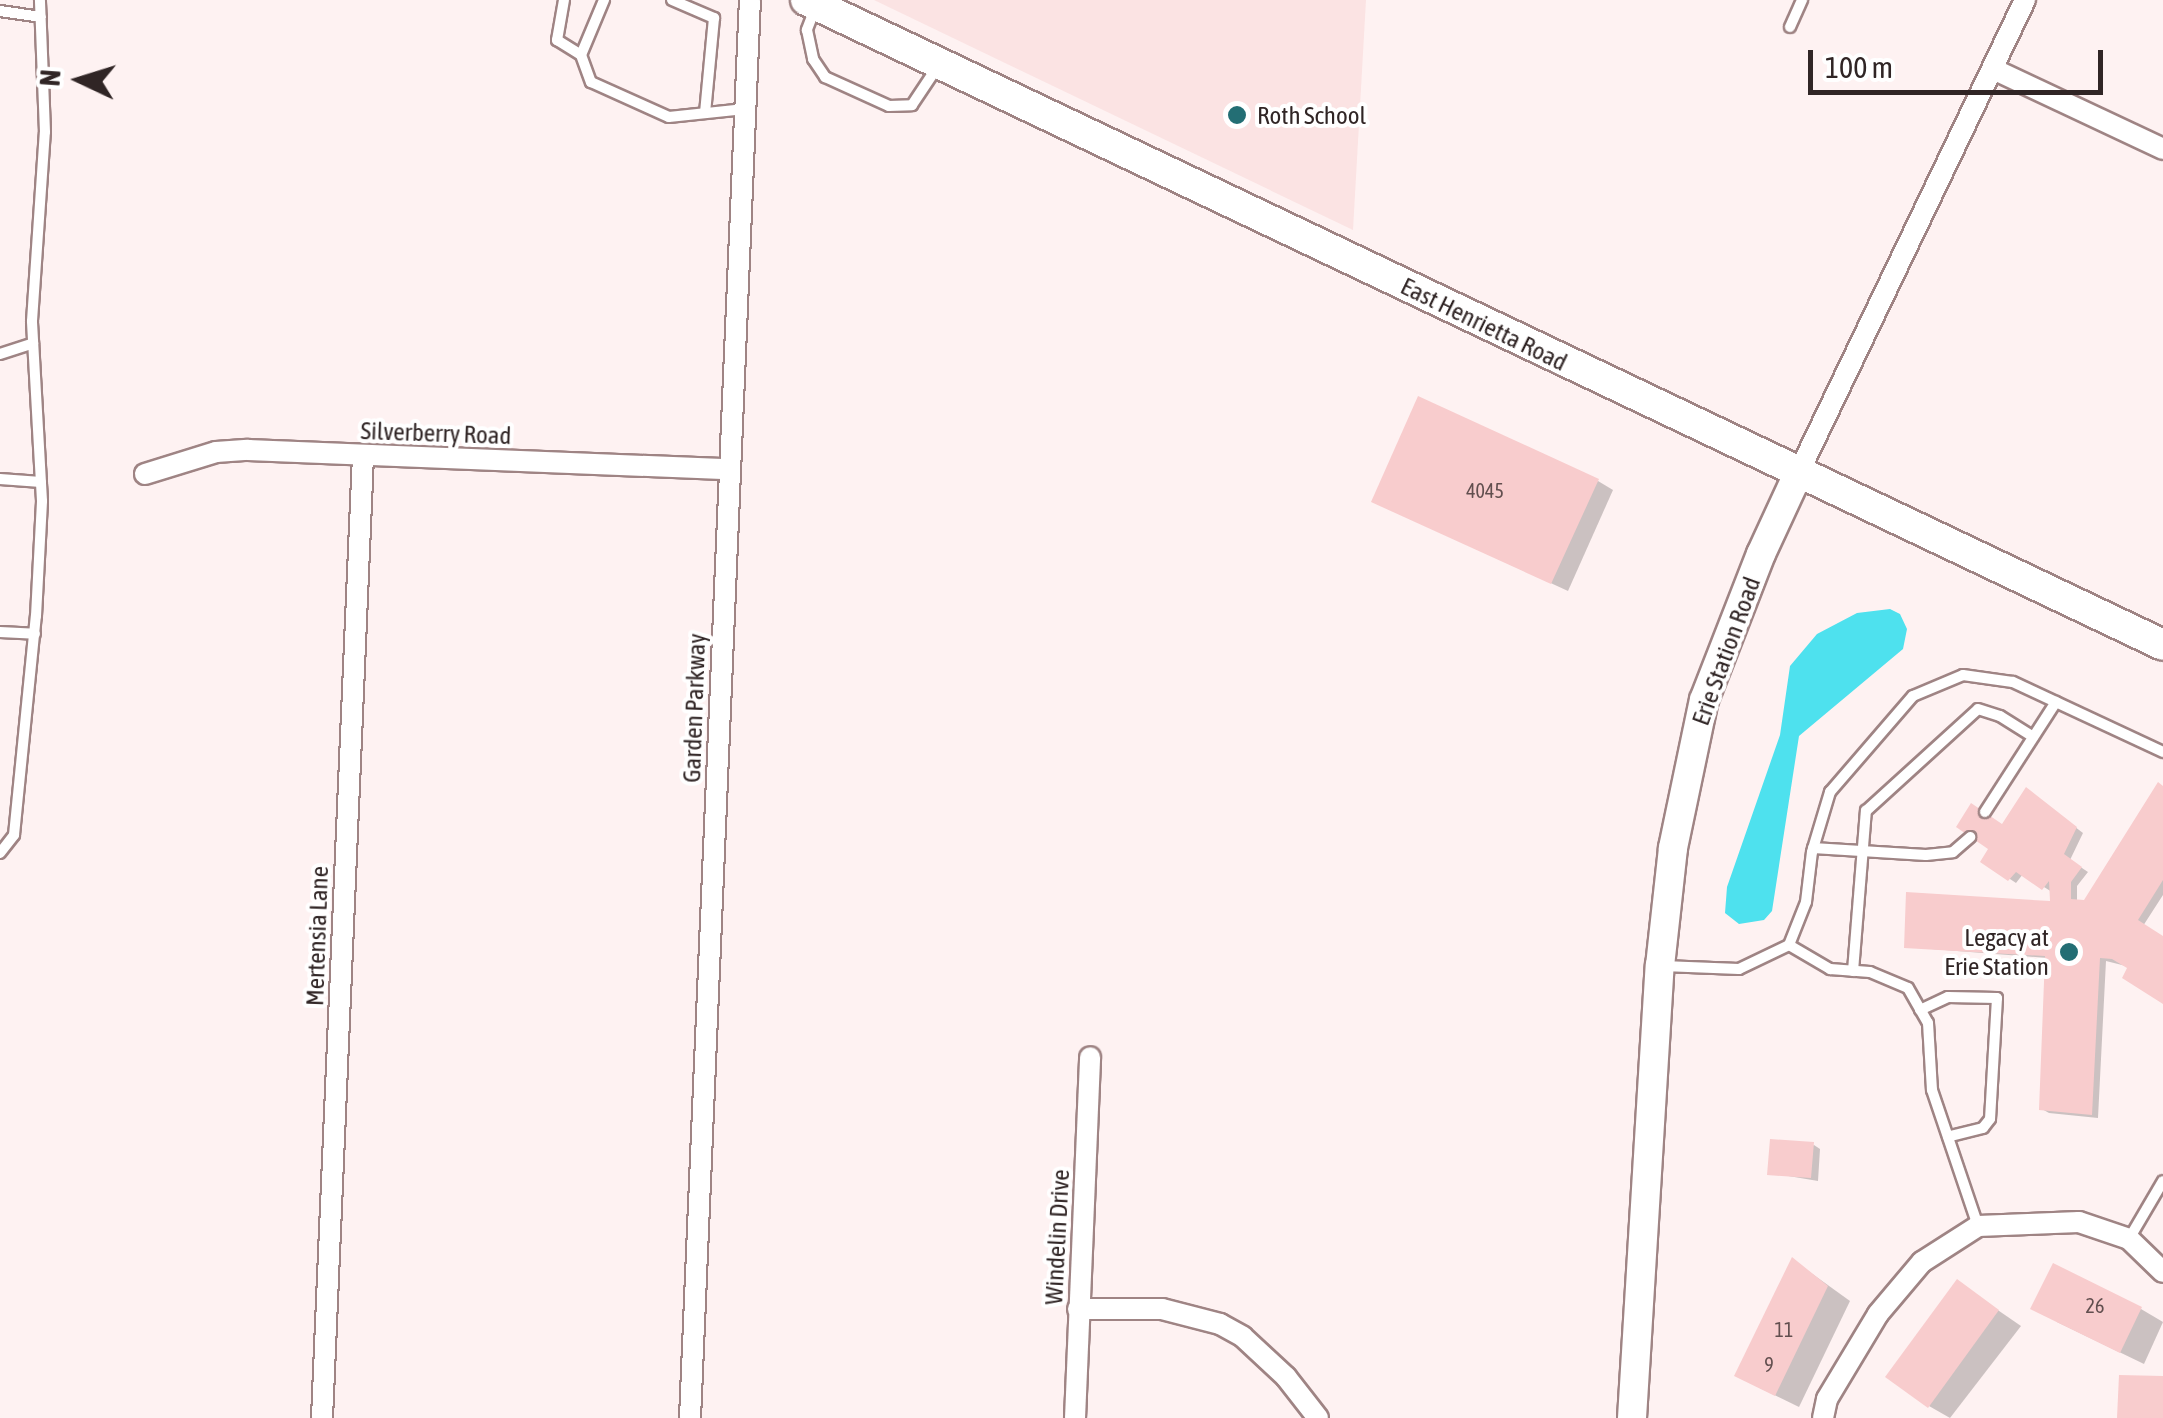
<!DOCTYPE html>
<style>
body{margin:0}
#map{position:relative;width:2163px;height:1418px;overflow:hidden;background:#fef2f2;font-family:"Asap Condensed",sans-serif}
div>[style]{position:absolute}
.built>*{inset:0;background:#fbe3e3}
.water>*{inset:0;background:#4ee1ee}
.shadow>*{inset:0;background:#0003}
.building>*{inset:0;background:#f8cccd}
.roads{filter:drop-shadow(2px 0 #9f8484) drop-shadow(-2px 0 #9f8484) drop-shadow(0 2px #9f8484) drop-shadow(0 -2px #9f8484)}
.service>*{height:10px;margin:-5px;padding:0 5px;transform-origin:5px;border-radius:5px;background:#fff}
.minor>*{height:20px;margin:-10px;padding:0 10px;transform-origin:10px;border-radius:10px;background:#fff}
.tertiary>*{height:28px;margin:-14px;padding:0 14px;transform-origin:14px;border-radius:14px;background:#fff}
.secondary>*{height:30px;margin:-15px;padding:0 15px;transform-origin:15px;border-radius:15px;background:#fff}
.dots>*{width:28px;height:28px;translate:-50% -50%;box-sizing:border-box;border:5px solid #fff;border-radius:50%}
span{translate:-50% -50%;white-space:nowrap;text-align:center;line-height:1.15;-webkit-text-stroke:8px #fff;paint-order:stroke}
.number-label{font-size:20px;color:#624f4f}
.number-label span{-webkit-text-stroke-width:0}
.poi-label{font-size:25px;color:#302525}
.left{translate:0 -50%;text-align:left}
.right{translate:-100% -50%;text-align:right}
.street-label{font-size:25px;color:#302525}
.north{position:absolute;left:30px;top:30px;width:100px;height:100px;-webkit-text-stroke:8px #fff;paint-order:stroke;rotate:274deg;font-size:28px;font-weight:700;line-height:40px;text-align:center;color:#302525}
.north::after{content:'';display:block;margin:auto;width:35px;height:45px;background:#302525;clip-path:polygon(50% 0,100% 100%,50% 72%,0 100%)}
.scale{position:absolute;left:1808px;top:50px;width:295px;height:45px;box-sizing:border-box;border:5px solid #302525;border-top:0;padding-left:12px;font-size:30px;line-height:35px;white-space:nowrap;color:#302525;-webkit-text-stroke:8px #fff;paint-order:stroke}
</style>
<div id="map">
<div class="built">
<i style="clip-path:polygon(874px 0,1366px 0,1353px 230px)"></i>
</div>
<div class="water">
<i style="clip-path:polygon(1890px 609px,1900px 614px,1907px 629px,1903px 649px,1799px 736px,1772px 911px,1764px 920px,1739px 924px,1725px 913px,1727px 887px,1780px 735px,1790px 666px,1817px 634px,1857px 613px)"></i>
</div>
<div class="shadow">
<i style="clip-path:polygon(1598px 481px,1613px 490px,1568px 591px,1389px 509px)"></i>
<i style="clip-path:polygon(2163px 788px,2163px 895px,2143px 926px,2163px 938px,2163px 1001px,2130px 967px,2106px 961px,2098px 1118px,2049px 1113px,2042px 1109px,2048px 958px,1906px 947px,2052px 903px,2052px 892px,2023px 874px,2016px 883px,1983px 861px,2004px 827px,2033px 795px,2083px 833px,2070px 860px,2088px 872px,2077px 886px,2077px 902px,2085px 902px)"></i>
<i style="clip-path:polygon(1814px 1145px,1820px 1149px,1818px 1181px,1770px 1173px)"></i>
<i style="clip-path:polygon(1793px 1260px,1850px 1301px,1799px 1407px,1760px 1388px)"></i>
<i style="clip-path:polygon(1957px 1282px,2021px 1326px,1950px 1418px,1929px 1406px)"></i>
<i style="clip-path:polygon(2141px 1309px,2163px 1322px,2144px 1364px,2057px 1322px)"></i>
</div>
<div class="building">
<i style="clip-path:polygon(1418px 396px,1599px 479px,1551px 584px,1371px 502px)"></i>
<i style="clip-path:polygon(2158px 782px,2163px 786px,2163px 880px,2138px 920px,2163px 936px,2163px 1004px,2122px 978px,2127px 968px,2112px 959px,2100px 958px,2092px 1115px,2039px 1110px,2045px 956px,1904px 948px,1906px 892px,2050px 901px,2049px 881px,2042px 890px,2016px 872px,2008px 881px,1980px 862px,1988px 849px,1956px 827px,1971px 803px,2002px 824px,2026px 787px,2077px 827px,2064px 854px,2082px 867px,2071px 882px,2071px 899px,2084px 900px)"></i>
<i style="clip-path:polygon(1770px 1139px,1814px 1142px,1811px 1178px,1767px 1175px)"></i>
<i style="clip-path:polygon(1792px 1257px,1828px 1286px,1775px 1396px,1734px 1376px)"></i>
<i style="clip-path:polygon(2053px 1263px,2142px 1307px,2120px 1353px,2030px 1309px)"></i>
<i style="clip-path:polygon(1957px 1279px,1999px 1310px,1928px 1408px,1885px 1377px)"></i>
<i style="clip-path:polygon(2119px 1375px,2163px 1376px,2163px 1418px,2117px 1418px)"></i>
</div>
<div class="roads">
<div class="service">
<i style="left:564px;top:0;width:41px;rotate:99.9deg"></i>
<i style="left:557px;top:40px;width:28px;rotate:32deg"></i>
<i style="left:581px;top:55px;width:29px;rotate:70deg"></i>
<i style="left:591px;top:82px;width:85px;rotate:24.2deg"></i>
<i style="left:669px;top:117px;width:76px;rotate:-6deg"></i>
<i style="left:672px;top:0;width:46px;rotate:23.2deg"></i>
<i style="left:714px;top:18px;width:95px;rotate:95.4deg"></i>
<i style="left:816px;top:6px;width:26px;rotate:111deg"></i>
<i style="left:807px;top:30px;width:30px;rotate:78deg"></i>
<i style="left:813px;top:59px;width:22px;rotate:56deg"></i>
<i style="left:825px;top:77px;width:70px;rotate:24.4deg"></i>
<i style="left:889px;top:106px;width:23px;rotate:-2deg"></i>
<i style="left:912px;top:105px;width:47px;rotate:-56.3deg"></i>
<i style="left:0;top:11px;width:41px;rotate:8.3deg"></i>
<i style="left:1790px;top:27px;width:30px;rotate:-66deg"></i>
<i style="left:581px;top:55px;width:60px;rotate:-67.3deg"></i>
<i style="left:0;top:354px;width:35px;rotate:-18deg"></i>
<i style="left:0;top:479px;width:41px;rotate:4.2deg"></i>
<i style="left:0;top:632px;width:35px;rotate:3deg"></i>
<i style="left:1985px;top:812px;width:131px;rotate:-57.2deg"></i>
<i style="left:1813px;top:848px;width:113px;rotate:3.5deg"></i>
<i style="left:1926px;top:855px;width:27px;rotate:-6deg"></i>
<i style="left:1953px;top:852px;width:23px;rotate:-41deg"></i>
<i style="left:0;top:853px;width:23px;rotate:-52deg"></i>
<i style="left:14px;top:835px;width:220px;rotate:-84.3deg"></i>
<i style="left:36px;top:616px;width:115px;rotate:-87deg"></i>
<i style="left:42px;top:501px;width:180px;rotate:-93.2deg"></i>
<i style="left:32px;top:321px;width:189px;rotate:-86.1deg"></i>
<i style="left:45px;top:132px;width:132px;rotate:-92.2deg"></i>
<i style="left:1789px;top:945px;width:48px;rotate:30.3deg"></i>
<i style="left:1830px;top:969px;width:40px;rotate:4.3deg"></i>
<i style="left:1870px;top:972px;width:41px;rotate:22.8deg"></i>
<i style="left:1908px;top:988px;width:40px;rotate:60.3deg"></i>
<i style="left:1928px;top:1023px;width:67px;rotate:86.6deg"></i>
<i style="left:1932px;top:1090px;width:144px;rotate:71.3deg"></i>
<i style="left:1663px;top:966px;width:76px;rotate:2.3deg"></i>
<i style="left:1739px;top:969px;width:55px;rotate:-25.6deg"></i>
<i style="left:1789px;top:945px;width:46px;rotate:-68.4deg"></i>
<i style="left:1806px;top:902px;width:50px;rotate:-83.2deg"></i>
<i style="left:1812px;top:852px;width:63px;rotate:-73.3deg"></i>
<i style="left:1830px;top:792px;width:127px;rotate:-49.2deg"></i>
<i style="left:1913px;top:696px;width:54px;rotate:-22.8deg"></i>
<i style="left:1963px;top:675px;width:50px;rotate:8deg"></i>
<i style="left:2013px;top:682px;width:166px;rotate:25deg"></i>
<i style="left:1853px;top:971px;width:161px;rotate:-85.4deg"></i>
<i style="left:1866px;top:811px;width:151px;rotate:-42.3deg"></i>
<i style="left:1978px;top:709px;width:23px;rotate:18deg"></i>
<i style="left:2000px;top:716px;width:39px;rotate:32deg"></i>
<i style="left:1920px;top:1010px;width:31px;rotate:-25deg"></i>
<i style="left:1948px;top:997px;width:49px;rotate:1.2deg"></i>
<i style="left:1997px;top:998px;width:121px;rotate:93.3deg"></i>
<i style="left:1990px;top:1119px;width:11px;rotate:128deg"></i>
<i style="left:1983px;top:1128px;width:36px;rotate:166deg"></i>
<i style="left:2129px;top:1239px;width:67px;rotate:-59.6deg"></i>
</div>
<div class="minor">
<i style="left:1993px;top:69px;width:188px;rotate:25.2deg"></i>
<i style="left:145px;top:474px;width:74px;rotate:-17.2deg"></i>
<i style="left:216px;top:452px;width:32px;rotate:-4deg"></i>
<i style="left:248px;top:450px;width:481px;rotate:2.3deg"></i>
<i style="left:1798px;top:474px;width:526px;rotate:-64.41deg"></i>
<i style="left:1078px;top:1309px;width:84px"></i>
<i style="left:1162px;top:1309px;width:60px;rotate:14.5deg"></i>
<i style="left:1220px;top:1324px;width:26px;rotate:29deg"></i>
<i style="left:1243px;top:1337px;width:59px;rotate:42.9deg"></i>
<i style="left:1286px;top:1377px;width:52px;rotate:52deg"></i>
<i style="left:322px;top:1418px;width:964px;rotate:-87.56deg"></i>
<i style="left:690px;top:1418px;width:1419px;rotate:-87.58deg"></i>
<i style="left:1075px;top:1418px;width:361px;rotate:-87.6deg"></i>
<i style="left:1823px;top:1418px;width:19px;rotate:-78deg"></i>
<i style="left:1827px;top:1399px;width:99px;rotate:-59deg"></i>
<i style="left:1878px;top:1314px;width:68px;rotate:-49.8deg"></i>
<i style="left:1922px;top:1262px;width:67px;rotate:-32.7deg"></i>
<i style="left:1978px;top:1226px;width:101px;rotate:-2.3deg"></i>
<i style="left:2079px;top:1222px;width:53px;rotate:18.8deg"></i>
<i style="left:2129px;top:1239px;width:47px;rotate:44.1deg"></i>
</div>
<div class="tertiary">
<i style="left:1632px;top:1418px;width:453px;rotate:-86.5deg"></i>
<i style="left:1660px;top:966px;width:119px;rotate:-83.7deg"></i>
<i style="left:1673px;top:848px;width:151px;rotate:-78.2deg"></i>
<i style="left:1704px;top:700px;width:157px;rotate:-68.7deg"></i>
<i style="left:1761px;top:554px;width:88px;rotate:-65.2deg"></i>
</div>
<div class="secondary">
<i style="left:806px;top:0;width:1502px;rotate:25.42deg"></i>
</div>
</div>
<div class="dots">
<i style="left:1237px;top:115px;background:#236e74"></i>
<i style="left:2069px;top:952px;background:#236e74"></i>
</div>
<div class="number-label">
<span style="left:1485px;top:490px">4045</span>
<span style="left:2095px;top:1305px">26</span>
<span style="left:1784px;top:1329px">11</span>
<span style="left:1769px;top:1364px">9</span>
</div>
<div class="poi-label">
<span class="left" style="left:1257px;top:115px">Roth School</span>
<span class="right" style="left:2049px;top:952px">Legacy at<br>Erie Station</span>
</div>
<div class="street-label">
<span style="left:1484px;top:324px;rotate:26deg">East Henrietta Road</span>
<span style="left:436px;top:433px;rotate:2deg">Silverberry Road</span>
<span style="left:1726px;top:651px;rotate:-70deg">Erie Station Road</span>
<span style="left:694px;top:708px;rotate:-88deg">Garden Parkway</span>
<span style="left:317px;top:936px;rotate:-88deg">Mertensia Lane</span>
<span style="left:1057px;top:1237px;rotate:-87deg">Windelin Drive</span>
</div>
<div class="north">N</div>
<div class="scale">100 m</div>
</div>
